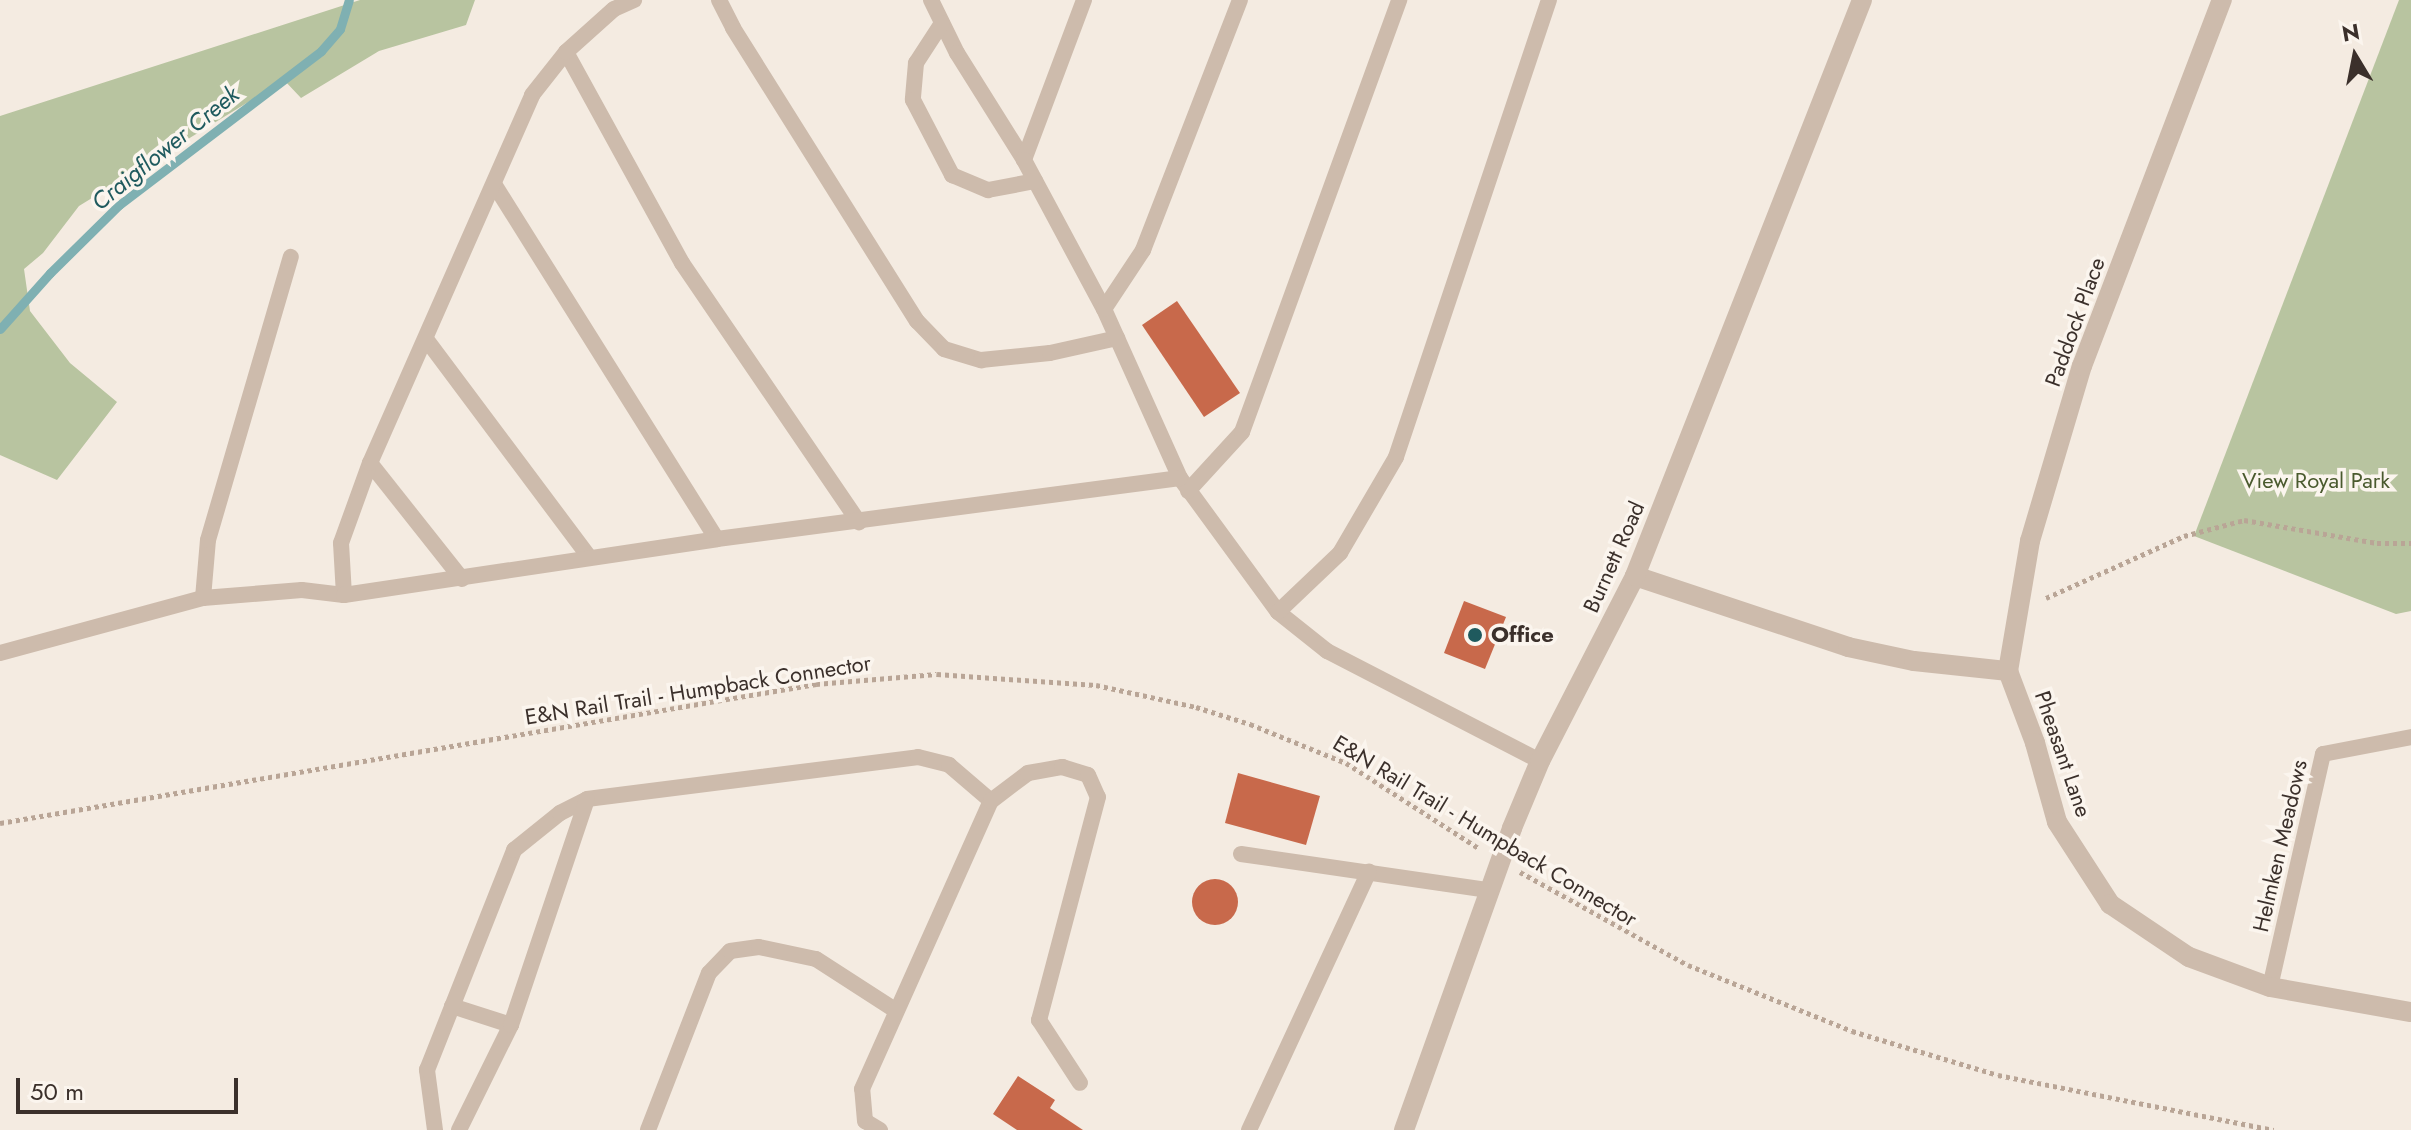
<!DOCTYPE html>
<style>
body{margin:0}
#map{position:relative;width:2411px;height:1130px;overflow:hidden;background:#f4ebe1;font-family:Jost,sans-serif}
div>[style]{position:absolute}
.green>*{inset:0;background:#b8c4a0}
.stream>*{height:9px;margin:-4.5px;padding:0 4.5px;transform-origin:4.5px;border-radius:4.5px;background:#7fb0b2}
.building>*{inset:0;background:#c8694b}
.round{border-radius:50%}
.path>*{height:5px;margin-top:-2.5px;transform-origin:0;background:repeating-linear-gradient(90deg,#b9a596 0 4px,transparent 0 8px)}
.lane>*{height:16px;margin:-8px;padding:0 8px;transform-origin:8px;border-radius:8px;background:#cdbbac}
.street>*{height:20px;margin:-10px;padding:0 10px;transform-origin:10px;border-radius:10px;background:#cdbbac}
.dots>*{width:22px;height:22px;translate:-50% -50%;box-sizing:border-box;border:4px solid #fbf5ee;border-radius:50%}
span{translate:-50% -50%;white-space:nowrap;text-align:center;line-height:1.15;-webkit-text-stroke:7px #fbf5ee;paint-order:stroke}
.street-label{font-size:22px;color:#3b302b}
.park-label{font-size:22px;color:#4a5a2e}
.poi-label{font-size:22px;color:#3b302b;font-weight:700}
.left{translate:0 -50%;text-align:left}
.water-label{font-size:24px;color:#1f5a5e;font-style:italic}
.north{position:absolute;left:2315px;top:16px;width:80px;height:80px;-webkit-text-stroke:6px #fbf5ee;paint-order:stroke;rotate:350deg;font-size:22px;font-weight:700;line-height:32px;text-align:center;color:#3b302b}
.north::after{content:'';display:block;margin:auto;width:28px;height:36px;background:#3b302b;clip-path:polygon(50% 0,100% 100%,50% 72%,0 100%)}
.scale{position:absolute;left:16px;top:1078px;width:222px;height:36px;box-sizing:border-box;border:4px solid #3b302b;border-top:0;padding-left:10px;font-size:24px;line-height:28px;white-space:nowrap;color:#3b302b;-webkit-text-stroke:6px #fbf5ee;paint-order:stroke}
</style>
<div id="map">
<div class="green">
<i style="clip-path:polygon(360px 0,475px 0,466px 25px,379px 51px,301px 98px,284px 80px,79px 206px,43px 253px,24px 269px,30px 311px,70px 363px,117px 402px,57px 480px,0 455px,0 116px)"></i>
<i style="clip-path:polygon(2399px 0,2411px 0,2411px 611px,2396px 614px,2194px 536px)"></i>
</div>
<div class="stream">
<i style="left:0;top:329px;width:75px;rotate:-48.2deg"></i>
<i style="left:50px;top:273px;width:97px;rotate:-44.6deg"></i>
<i style="left:119px;top:205px;width:254px;rotate:-37.3deg"></i>
<i style="left:321px;top:51px;width:29px;rotate:-49deg"></i>
<i style="left:340px;top:29px;width:30px;rotate:-73deg"></i>
</div>
<div class="building">
<i style="clip-path:polygon(1177px 301px,1240px 393px,1204px 417px,1142px 325px)"></i>
<i style="clip-path:polygon(1464px 601px,1506px 617px,1485px 669px,1444px 653px)"></i>
<i style="clip-path:polygon(1238px 773px,1320px 796px,1306px 845px,1225px 823px)"></i>
<i class="round" style="left:1192px;top:879px;width:46px;height:46px"></i>
<i style="clip-path:polygon(1018px 1076px,1055px 1100px,1050px 1108px,1083px 1130px,1017px 1130px,993px 1114px)"></i>
</div>
<div class="path">
<i style="left:2046px;top:598px;width:151px;rotate:-24.2deg"></i>
<i style="left:2184px;top:536px;width:62px;rotate:-14.9deg"></i>
<i style="left:2244px;top:520px;width:135px;rotate:9.8deg"></i>
<i style="left:2377px;top:543px;width:34px"></i>
<i style="left:0;top:823px;width:828px;rotate:-9.67deg"></i>
<i style="left:816px;top:684px;width:121px;rotate:-4.7deg"></i>
<i style="left:937px;top:674px;width:159px;rotate:4deg"></i>
<i style="left:1096px;top:685px;width:102px;rotate:12.4deg"></i>
<i style="left:1196px;top:707px;width:57px;rotate:17.5deg"></i>
<i style="left:1250px;top:724px;width:104px;rotate:22.1deg"></i>
<i style="left:1346px;top:763px;width:159px;rotate:32.7deg"></i>
<i style="left:1520px;top:872px;width:192px;rotate:29deg"></i>
<i style="left:1688px;top:965px;width:177px;rotate:21.9deg"></i>
<i style="left:1852px;top:1031px;width:152px;rotate:16.8deg"></i>
<i style="left:1998px;top:1075px;width:281px;rotate:11.3deg"></i>
</div>
<div class="lane">
<i style="left:719px;top:0;width:31px;rotate:63deg"></i>
<i style="left:733px;top:28px;width:346px;rotate:57.9deg"></i>
<i style="left:917px;top:321px;width:39px;rotate:46deg"></i>
<i style="left:944px;top:349px;width:39px;rotate:17deg"></i>
<i style="left:981px;top:360px;width:69px;rotate:-5.8deg"></i>
<i style="left:1050px;top:353px;width:69px;rotate:-12.6deg"></i>
<i style="left:931px;top:0;width:59px;rotate:63.9deg"></i>
<i style="left:957px;top:53px;width:126px;rotate:57.9deg"></i>
<i style="left:1084px;top:0;width:171px;rotate:110.6deg"></i>
<i style="left:1024px;top:160px;width:169px;rotate:61.8deg"></i>
<i style="left:1104px;top:309px;width:185px;rotate:65.8deg"></i>
<i style="left:1180px;top:478px;width:166px;rotate:53.8deg"></i>
<i style="left:1278px;top:612px;width:63px;rotate:38.5deg"></i>
<i style="left:1327px;top:651px;width:240px;rotate:27.3deg"></i>
<i style="left:942px;top:23px;width:48px;rotate:123deg"></i>
<i style="left:916px;top:63px;width:37px;rotate:95deg"></i>
<i style="left:913px;top:100px;width:85px;rotate:62.5deg"></i>
<i style="left:952px;top:175px;width:39px;rotate:23deg"></i>
<i style="left:988px;top:190px;width:48px;rotate:-10.8deg"></i>
<i style="left:566px;top:52px;width:241px;rotate:61.2deg"></i>
<i style="left:682px;top:263px;width:314px;rotate:55.7deg"></i>
<i style="left:494px;top:184px;width:419px;rotate:57.9deg"></i>
<i style="left:1104px;top:309px;width:71px;rotate:-56.5deg"></i>
<i style="left:1143px;top:250px;width:268px;rotate:-68.8deg"></i>
<i style="left:426px;top:339px;width:272px;rotate:53.2deg"></i>
<i style="left:370px;top:463px;width:148px;rotate:51.6deg"></i>
<i style="left:1188px;top:491px;width:80px;rotate:-47.5deg"></i>
<i style="left:1242px;top:432px;width:460px;rotate:-70deg"></i>
<i style="left:344px;top:595px;width:52px;rotate:-93.3deg"></i>
<i style="left:341px;top:543px;width:85px;rotate:-70.1deg"></i>
<i style="left:370px;top:463px;width:402px;rotate:-66.2deg"></i>
<i style="left:532px;top:95px;width:55px;rotate:-51.7deg"></i>
<i style="left:566px;top:52px;width:64px;rotate:-41.9deg"></i>
<i style="left:614px;top:9px;width:22px;rotate:-24deg"></i>
<i style="left:203px;top:598px;width:58px;rotate:-85.1deg"></i>
<i style="left:208px;top:540px;width:295px;rotate:-73.7deg"></i>
<i style="left:1278px;top:612px;width:86px;rotate:-43.6deg"></i>
<i style="left:1340px;top:553px;width:111px;rotate:-59.7deg"></i>
<i style="left:1396px;top:457px;width:482px;rotate:-71.5deg"></i>
<i style="left:0;top:653px;width:210px;rotate:-15.2deg"></i>
<i style="left:203px;top:598px;width:99px;rotate:-4.6deg"></i>
<i style="left:302px;top:590px;width:42px;rotate:6.8deg"></i>
<i style="left:344px;top:595px;width:377px;rotate:-8.5deg"></i>
<i style="left:717px;top:539px;width:467px;rotate:-7.5deg"></i>
<i style="left:1241px;top:854px;width:250px;rotate:8.3deg"></i>
<i style="left:2270px;top:987px;width:239px;rotate:-77.2deg"></i>
<i style="left:2323px;top:754px;width:90px;rotate:-10.9deg"></i>
<i style="left:452px;top:1006px;width:62px;rotate:17.9deg"></i>
<i style="left:435px;top:1130px;width:61px;rotate:-97.6deg"></i>
<i style="left:427px;top:1070px;width:237px;rotate:-68.4deg"></i>
<i style="left:514px;top:850px;width:59px;rotate:-38.8deg"></i>
<i style="left:560px;top:813px;width:30px;rotate:-27deg"></i>
<i style="left:587px;top:799px;width:334px;rotate:-7.2deg"></i>
<i style="left:918px;top:757px;width:32px;rotate:14deg"></i>
<i style="left:949px;top:765px;width:55px;rotate:40.6deg"></i>
<i style="left:459px;top:1130px;width:117px;rotate:-63.7deg"></i>
<i style="left:511px;top:1025px;width:238px;rotate:-71.4deg"></i>
<i style="left:648px;top:1130px;width:168px;rotate:-68.8deg"></i>
<i style="left:709px;top:973px;width:30px;rotate:-46deg"></i>
<i style="left:730px;top:951px;width:29px;rotate:-8deg"></i>
<i style="left:759px;top:947px;width:58px;rotate:11.9deg"></i>
<i style="left:816px;top:959px;width:94px;rotate:32.8deg"></i>
<i style="left:880px;top:1130px;width:17px;rotate:-149deg"></i>
<i style="left:865px;top:1121px;width:32px;rotate:-95deg"></i>
<i style="left:862px;top:1089px;width:316px;rotate:-65.9deg"></i>
<i style="left:991px;top:801px;width:46px;rotate:-37.1deg"></i>
<i style="left:1028px;top:773px;width:35px;rotate:-10deg"></i>
<i style="left:1062px;top:767px;width:27px;rotate:17deg"></i>
<i style="left:1088px;top:775px;width:24px;rotate:66deg"></i>
<i style="left:1098px;top:797px;width:231px;rotate:104.8deg"></i>
<i style="left:1039px;top:1020px;width:75px;rotate:56.9deg"></i>
<i style="left:1249px;top:1130px;width:285px;rotate:-65.1deg"></i>
</div>
<div class="street">
<i style="left:1635px;top:576px;width:225px;rotate:18.4deg"></i>
<i style="left:1848px;top:647px;width:67px;rotate:12deg"></i>
<i style="left:1914px;top:661px;width:95px;rotate:6.1deg"></i>
<i style="left:2008px;top:671px;width:77px;rotate:69.4deg"></i>
<i style="left:2035px;top:743px;width:82px;rotate:74.4deg"></i>
<i style="left:2057px;top:822px;width:98px;rotate:57.1deg"></i>
<i style="left:2110px;top:904px;width:95px;rotate:33.9deg"></i>
<i style="left:2189px;top:957px;width:86px;rotate:20.3deg"></i>
<i style="left:2270px;top:987px;width:143px;rotate:10.1deg"></i>
<i style="left:2008px;top:671px;width:132px;rotate:-80.4deg"></i>
<i style="left:2030px;top:541px;width:183px;rotate:-73.5deg"></i>
<i style="left:2082px;top:366px;width:392px;rotate:-69.1deg"></i>
<i style="left:1404px;top:1130px;width:321px;rotate:-70.3deg"></i>
<i style="left:1512px;top:828px;width:73px;rotate:-67.3deg"></i>
<i style="left:1540px;top:761px;width:208px;rotate:-62.8deg"></i>
<i style="left:1635px;top:576px;width:619px;rotate:-68.49deg"></i>
</div>
<div class="dots">
<i style="left:1475px;top:635px;background:#1f5a5e"></i>
</div>
<div class="street-label">
<span style="left:2075px;top:322px;rotate:-70deg">Paddock Place</span>
<span style="left:1614px;top:557px;rotate:-66deg">Burnett Road</span>
<span style="left:698px;top:690px;rotate:-9deg">E&amp;N Rail Trail - Humpback Connector</span>
<span style="left:2063px;top:754px;rotate:71deg">Pheasant Lane</span>
<span style="left:1485px;top:831px;rotate:31deg">E&amp;N Rail Trail - Humpback Connector</span>
<span style="left:2280px;top:846px;rotate:-77deg">Helmken Meadows</span>
</div>
<div class="park-label">
<span style="left:2316px;top:481px">View Royal Park</span>
</div>
<div class="poi-label">
<span class="left" style="left:1491px;top:635px">Office</span>
</div>
<div class="water-label">
<span style="left:165px;top:148px;rotate:-39deg">Craigflower Creek</span>
</div>
<div class="north">N</div>
<div class="scale">50 m</div>
</div>
